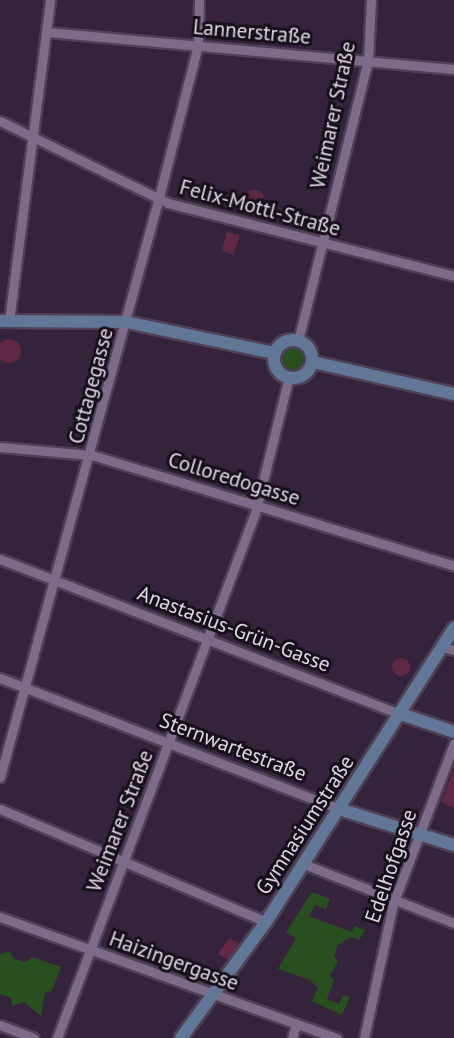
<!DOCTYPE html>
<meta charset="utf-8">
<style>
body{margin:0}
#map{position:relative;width:454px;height:1038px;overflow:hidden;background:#34233b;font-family:"PT Sans",sans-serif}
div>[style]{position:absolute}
.green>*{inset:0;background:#294e1f}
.round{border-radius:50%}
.building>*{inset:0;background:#602843}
.roads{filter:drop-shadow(2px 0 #4e4055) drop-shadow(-2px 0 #4e4055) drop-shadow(0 2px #4e4055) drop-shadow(0 -2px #4e4055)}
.street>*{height:9px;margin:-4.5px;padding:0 4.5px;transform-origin:4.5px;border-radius:4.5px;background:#7e6b87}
.secondary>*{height:12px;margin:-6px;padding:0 6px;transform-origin:6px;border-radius:6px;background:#627698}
.secondary>.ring{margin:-6px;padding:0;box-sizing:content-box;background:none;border:12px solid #627698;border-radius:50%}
span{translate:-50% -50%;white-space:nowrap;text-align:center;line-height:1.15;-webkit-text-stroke:6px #17101b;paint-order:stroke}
.street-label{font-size:21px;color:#e0d5e5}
</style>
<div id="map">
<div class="green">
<i class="round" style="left:280px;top:345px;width:28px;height:28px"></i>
<i style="clip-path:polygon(312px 892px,330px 899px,326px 909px,315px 905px,309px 916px,352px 932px,354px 926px,365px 930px,359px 940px,350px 937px,338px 945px,334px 956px,338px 962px,330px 975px,334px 981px,327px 999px,339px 1004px,343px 995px,350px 997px,342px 1015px,312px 1001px,318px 988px,310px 980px,278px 969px,296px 938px,286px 932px)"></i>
<i style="clip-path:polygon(10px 951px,14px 959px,26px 962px,32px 957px,61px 967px,52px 991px,45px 993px,41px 1016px,24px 1002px,12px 1006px,11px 998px,0 994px,0 954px)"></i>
</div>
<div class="building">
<i class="round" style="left:243px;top:190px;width:22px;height:22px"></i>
<i style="clip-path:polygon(227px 232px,240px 235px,233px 255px,222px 250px)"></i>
<i class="round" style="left:-3px;top:339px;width:24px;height:24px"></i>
<i class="round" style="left:392px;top:658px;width:18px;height:18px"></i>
<i style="clip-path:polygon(454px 768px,454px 808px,441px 802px)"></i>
<i style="clip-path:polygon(229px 938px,240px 944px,228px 960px,218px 954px)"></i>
</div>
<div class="roads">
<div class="street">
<i style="left:46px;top:32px;width:410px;rotate:5.2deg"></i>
<i style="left:0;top:121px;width:187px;rotate:26deg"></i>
<i style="left:168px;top:203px;width:295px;rotate:14.3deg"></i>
<i style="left:9px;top:321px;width:324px;rotate:-82.7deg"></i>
<i style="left:298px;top:341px;width:289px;rotate:-76deg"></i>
<i style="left:368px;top:61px;width:61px;rotate:-87.2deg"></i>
<i style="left:0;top:447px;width:92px;rotate:5deg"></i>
<i style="left:92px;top:455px;width:379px;rotate:17deg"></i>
<i style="left:0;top:559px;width:427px;rotate:21.2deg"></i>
<i style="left:442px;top:647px;width:12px;rotate:14deg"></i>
<i style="left:0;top:678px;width:363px;rotate:21.1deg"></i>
<i style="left:0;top:777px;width:601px;rotate:-74.67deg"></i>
<i style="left:159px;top:197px;width:157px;rotate:-75.6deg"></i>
<i style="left:198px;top:45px;width:45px;rotate:-88.7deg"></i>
<i style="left:0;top:809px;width:289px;rotate:23deg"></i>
<i style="left:304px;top:864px;width:161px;rotate:21.5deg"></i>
<i style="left:0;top:917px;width:358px;rotate:19.8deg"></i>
<i style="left:0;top:1025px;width:36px;rotate:21deg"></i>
<i style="left:57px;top:1038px;width:561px;rotate:-69.34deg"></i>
<i style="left:255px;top:513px;width:140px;rotate:-76deg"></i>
<i style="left:292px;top:1038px;width:15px;rotate:-74deg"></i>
<i style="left:364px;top:1038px;width:137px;rotate:-77.8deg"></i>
<i style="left:393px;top:904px;width:172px;rotate:-69.2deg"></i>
</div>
<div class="secondary">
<i style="left:0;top:321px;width:126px;rotate:0.5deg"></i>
<i style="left:126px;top:322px;width:152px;rotate:11.8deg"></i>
<i class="ring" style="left:274px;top:340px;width:26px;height:26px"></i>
<i style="left:313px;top:362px;width:145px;rotate:12.8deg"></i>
<i style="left:398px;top:713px;width:59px;rotate:18.7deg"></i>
<i style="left:339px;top:809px;width:121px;rotate:17.4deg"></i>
<i style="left:181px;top:1038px;width:144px;rotate:-53.8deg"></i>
<i style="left:266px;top:922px;width:349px;rotate:-57.4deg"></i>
</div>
</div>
<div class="street-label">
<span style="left:252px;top:32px;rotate:5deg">Lannerstraße</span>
<span style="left:333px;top:115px;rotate:-78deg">Weimarer Straße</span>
<span style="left:260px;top:208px;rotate:15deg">Felix-Mottl-Straße</span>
<span style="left:91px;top:386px;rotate:-75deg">Cottagegasse</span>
<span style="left:234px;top:479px;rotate:17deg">Colloredogasse</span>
<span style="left:234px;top:629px;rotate:21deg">Anastasius-Grün-Gasse</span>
<span style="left:233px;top:747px;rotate:21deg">Sternwartestraße</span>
<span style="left:120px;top:821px;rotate:-69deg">Weimarer Straße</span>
<span style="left:305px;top:825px;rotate:-57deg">Gymnasiumstraße</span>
<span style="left:391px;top:866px;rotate:-71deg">Edelhofgasse</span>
<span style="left:174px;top:961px;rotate:20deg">Haizingergasse</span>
</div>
</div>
